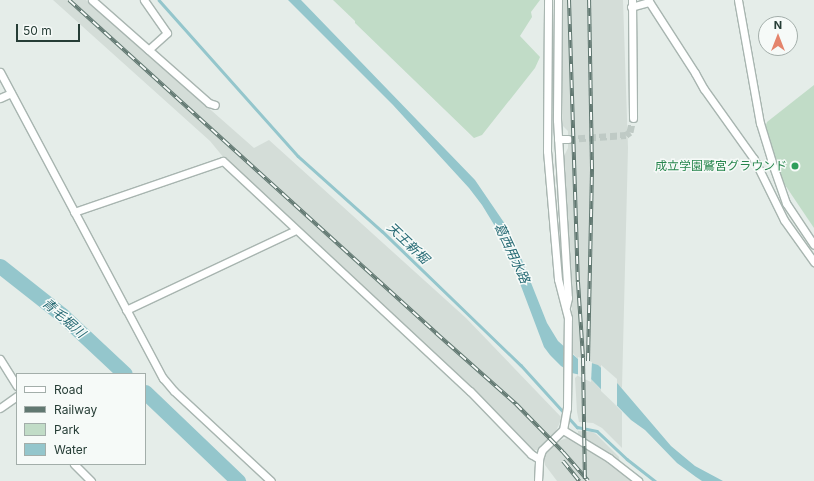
<!DOCTYPE html>
<meta charset="utf-8">
<style>
body{margin:0}
#map{position:relative;width:814px;height:481px;overflow:hidden;background:#e5ede9;font-family:Inter,"Noto Sans JP",sans-serif}
div>[style]{position:absolute}
.built>*{inset:0;background:#d4ddd8}
.green>*{inset:0;background:#c1dcc7}
.water>*{inset:0;background:#94c6cc}
.pier>*{inset:0;background:#e5ede9}
.stream>*{height:2.5px;margin:-1.25px;padding:0 1.25px;transform-origin:1.25px;border-radius:1.25px;background:#94c6cc}
.river>*{height:15px;margin:-7.5px;padding:0 7.5px;transform-origin:7.5px;border-radius:7.5px;background:#94c6cc}
.street-tunnel>*{height:7px;margin-top:-3.5px;transform-origin:0;background:repeating-linear-gradient(90deg,#bfcac5 0 7px,transparent 0 10.5px)}
.roads{filter:drop-shadow(1px 0 #a8b5b0) drop-shadow(-1px 0 #a8b5b0) drop-shadow(0 1px #a8b5b0) drop-shadow(0 -1px #a8b5b0)}
.street>*{height:7px;margin:-3.5px;padding:0 3.5px;transform-origin:3.5px;border-radius:3.5px;background:#fff}
.rail>*{height:4px;margin-top:-2px;transform-origin:0;background:repeating-linear-gradient(90deg,#f6faf8 0 8px,#617871 0 16px);box-sizing:border-box;border-block:1px solid #617871}
.dots>*{width:11px;height:11px;translate:-50% -50%;box-sizing:border-box;border:2px solid #f6faf8;border-radius:50%}
span{translate:-50% -50%;white-space:nowrap;text-align:center;line-height:1.15;-webkit-text-stroke:3px #f6faf8;paint-order:stroke}
.leisure-label{font-size:12px;color:#27864d}
.right{translate:-100% -50%;text-align:right}
.water-label{font-size:13px;color:#266a74;font-style:italic}
.legend{position:absolute;left:16px;top:373px;width:130px;height:92px;box-sizing:border-box;background:#f6faf8;border:1px solid #a3aeaa;margin:0;padding:5px 7px;list-style:none;font-size:12px;color:#263d36}
.legend li{display:flex;align-items:center;gap:8px;height:20px}
.legend b{width:20px;border:1px solid #a3aeaa}
.north{position:absolute;left:758px;top:16px;width:40px;height:40px;box-sizing:border-box;background:#f6faf8;border:1px solid #a3aeaa;border-radius:50%;rotate:0deg;font-size:11px;font-weight:700;line-height:16px;text-align:center;color:#263d36}
.north::after{content:'';display:block;margin:auto;width:14px;height:18px;background:#e4846c;clip-path:polygon(50% 0,100% 100%,50% 72%,0 100%)}
.scale{position:absolute;left:16px;top:24px;width:64px;height:18px;box-sizing:border-box;border:2px solid #263d36;border-top:0;padding-left:5px;font-size:12px;line-height:14px;white-space:nowrap;color:#263d36;-webkit-text-stroke:3px #f6faf8;paint-order:stroke}
</style>
<div id="map">
<div class="built">
<i style="clip-path:polygon(53px 0,86px 0,254px 148px,269px 140px,466px 318px,562px 418px,554px 435px,538px 450px,531px 450px,457px 374px,224px 158px,210px 141px)"></i>
<i style="clip-path:polygon(563px 0,623px 0,628px 148px,622px 388px,593px 365px,578px 359px,572px 352px,572px 280px,563px 158px,568px 148px,568px 131px,563px 126px,562px 121px)"></i>
<i style="clip-path:polygon(579px 374px,589px 377px,622px 412px,622px 448px,602px 428px,593px 423px,579px 422px,577px 412px,575px 378px)"></i>
<i style="clip-path:polygon(578px 431px,592px 432px,596px 434px,619px 457px,620px 463px,578px 435px)"></i>
<i style="clip-path:polygon(567px 438px,578px 441px,633px 481px,557px 481px,545px 465px,544px 461px,546px 452px,556px 442px)"></i>
</div>
<div class="green">
<i style="clip-path:polygon(333px 0,540px 0,531px 12px,532px 17px,520px 36px,540px 57px,535px 68px,482px 135px,474px 138px,355px 23px,355px 21px)"></i>
<i style="clip-path:polygon(814px 85px,814px 228px,781px 179px,765px 128px,767px 122px)"></i>
</div>
<div class="water">
<i style="clip-path:polygon(288px 0,301px 0,475px 180px,505px 224px,518px 250px,547px 323px,558px 341px,578px 359px,598px 365px,618px 384px,671px 446px,695px 466px,723px 481px,702px 481px,696px 477px,677px 463px,645px 430px,631px 420px,589px 377px,572px 373px,561px 366px,550px 355px,544px 347px,504px 241px,482px 205px,469px 188px,393px 105px)"></i>
</div>
<div class="pier">
<i style="clip-path:polygon(578px 357px,592px 362px,591px 382px,578px 376px)"></i>
<i style="clip-path:polygon(601px 365px,617px 379px,617px 406px,601px 391px)"></i>
</div>
<div class="stream">
<i style="left:159px;top:0;width:209px;rotate:48.3deg"></i>
<i style="left:298px;top:156px;width:113px;rotate:41.8deg"></i>
<i style="left:382px;top:231px;width:193px;rotate:44deg"></i>
<i style="left:521px;top:365px;width:84px;rotate:47.9deg"></i>
<i style="left:577px;top:427px;width:20px;rotate:11deg"></i>
<i style="left:597px;top:431px;width:41px;rotate:43deg"></i>
<i style="left:627px;top:459px;width:36px;rotate:38deg"></i>
</div>
<div class="river">
<i style="left:0;top:266px;width:79px;rotate:38.3deg"></i>
<i style="left:62px;top:315px;width:86px;rotate:43.1deg"></i>
<i style="left:145px;top:392px;width:129px;rotate:43.7deg"></i>
</div>
<div class="street-tunnel">
<i style="left:568px;top:139px;width:58px;rotate:-3.9deg"></i>
<i style="left:626px;top:135px;width:5px;rotate:-37deg"></i>
<i style="left:630px;top:132px;width:14px;rotate:-78deg"></i>
</div>
<div class="roads">
<div class="street">
<i style="left:92px;top:0;width:156px;rotate:41.4deg"></i>
<i style="left:209px;top:103px;width:6px;rotate:18deg"></i>
<i style="left:144px;top:0;width:40px;rotate:55.1deg"></i>
<i style="left:167px;top:33px;width:25px;rotate:138deg"></i>
<i style="left:558px;top:0;width:120px;rotate:90.5deg"></i>
<i style="left:557px;top:120px;width:178px;rotate:86.5deg"></i>
<i style="left:568px;top:298px;width:9px;rotate:103deg"></i>
<i style="left:632px;top:0;width:118px;rotate:89.5deg"></i>
<i style="left:648px;top:0;width:87px;rotate:57.2deg"></i>
<i style="left:695px;top:73px;width:18px;rotate:61deg"></i>
<i style="left:704px;top:89px;width:86px;rotate:54.5deg"></i>
<i style="left:754px;top:159px;width:68px;rotate:63.8deg"></i>
<i style="left:784px;top:220px;width:52px;rotate:54.5deg"></i>
<i style="left:738px;top:0;width:125px;rotate:79.9deg"></i>
<i style="left:760px;top:123px;width:39px;rotate:73deg"></i>
<i style="left:771px;top:160px;width:46px;rotate:70.8deg"></i>
<i style="left:786px;top:203px;width:50px;rotate:56.3deg"></i>
<i style="left:631px;top:7px;width:19px;rotate:-16deg"></i>
<i style="left:0;top:72px;width:347px;rotate:62deg"></i>
<i style="left:163px;top:378px;width:17px;rotate:50deg"></i>
<i style="left:174px;top:391px;width:132px;rotate:42.9deg"></i>
<i style="left:0;top:98px;width:12px;rotate:-24deg"></i>
<i style="left:558px;top:139px;width:10px"></i>
<i style="left:74px;top:212px;width:157px;rotate:-18.9deg"></i>
<i style="left:223px;top:161px;width:338px;rotate:43deg"></i>
<i style="left:470px;top:391px;width:88px;rotate:45.9deg"></i>
<i style="left:531px;top:454px;width:9px;rotate:32deg"></i>
<i style="left:126px;top:310px;width:188px;rotate:-25.2deg"></i>
<i style="left:0;top:359px;width:32px;rotate:58deg"></i>
<i style="left:0;top:408px;width:21px;rotate:-35deg"></i>
<i style="left:563px;top:430px;width:54px;rotate:31.3deg"></i>
<i style="left:609px;top:458px;width:37px;rotate:38deg"></i>
<i style="left:74px;top:464px;width:24px;rotate:45deg"></i>
<i style="left:538px;top:481px;width:22px;rotate:-87deg"></i>
<i style="left:539px;top:459px;width:9px;rotate:-72deg"></i>
<i style="left:542px;top:450px;width:29px;rotate:-44deg"></i>
<i style="left:563px;top:430px;width:22px;rotate:-80deg"></i>
<i style="left:567px;top:408px;width:90px;rotate:-89.4deg"></i>
<i style="left:568px;top:318px;width:40px;rotate:-104.4deg"></i>
<i style="left:558px;top:279px;width:128px;rotate:-94.9deg"></i>
<i style="left:547px;top:151px;width:151px;rotate:-89.6deg"></i>
</div>
</div>
<div class="rail">
<i style="left:69px;top:0;width:496px;rotate:42.2deg"></i>
<i style="left:436px;top:333px;width:107px;rotate:41.6deg"></i>
<i style="left:516px;top:404px;width:67px;rotate:45.6deg"></i>
<i style="left:563px;top:452px;width:38px;rotate:49deg"></i>
<i style="left:569px;top:0;width:282px;rotate:88.2deg"></i>
<i style="left:578px;top:282px;width:76px;rotate:86.2deg"></i>
<i style="left:583px;top:358px;width:121px;rotate:89.1deg"></i>
<i style="left:588px;top:361px;width:193px;rotate:-88.8deg"></i>
<i style="left:592px;top:168px;width:168px;rotate:-91deg"></i>
<i style="left:563px;top:461px;width:26px;rotate:51deg"></i>
</div>
<div class="dots">
<i style="left:795px;top:166px;background:#2e9e5b"></i>
</div>
<div class="leisure-label">
<span class="right" style="left:787px;top:166px">成立学園鷲宮グラウンド</span>
</div>
<div class="water-label">
<span style="left:408px;top:243px;rotate:44deg">天王新堀</span>
<span style="left:512px;top:253px;rotate:65deg">葛西用水路</span>
<span style="left:64px;top:318px;rotate:41deg">青毛堀川</span>
</div>
<ul class="legend">
<li><b style="height:5px;background:#fff"></b>Road</li>
<li><b style="height:5px;background:#617871"></b>Railway</li>
<li><b style="height:11px;background:#c1dcc7"></b>Park</li>
<li><b style="height:11px;background:#94c6cc"></b>Water</li>
</ul>
<div class="north">N</div>
<div class="scale">50 m</div>
</div>
